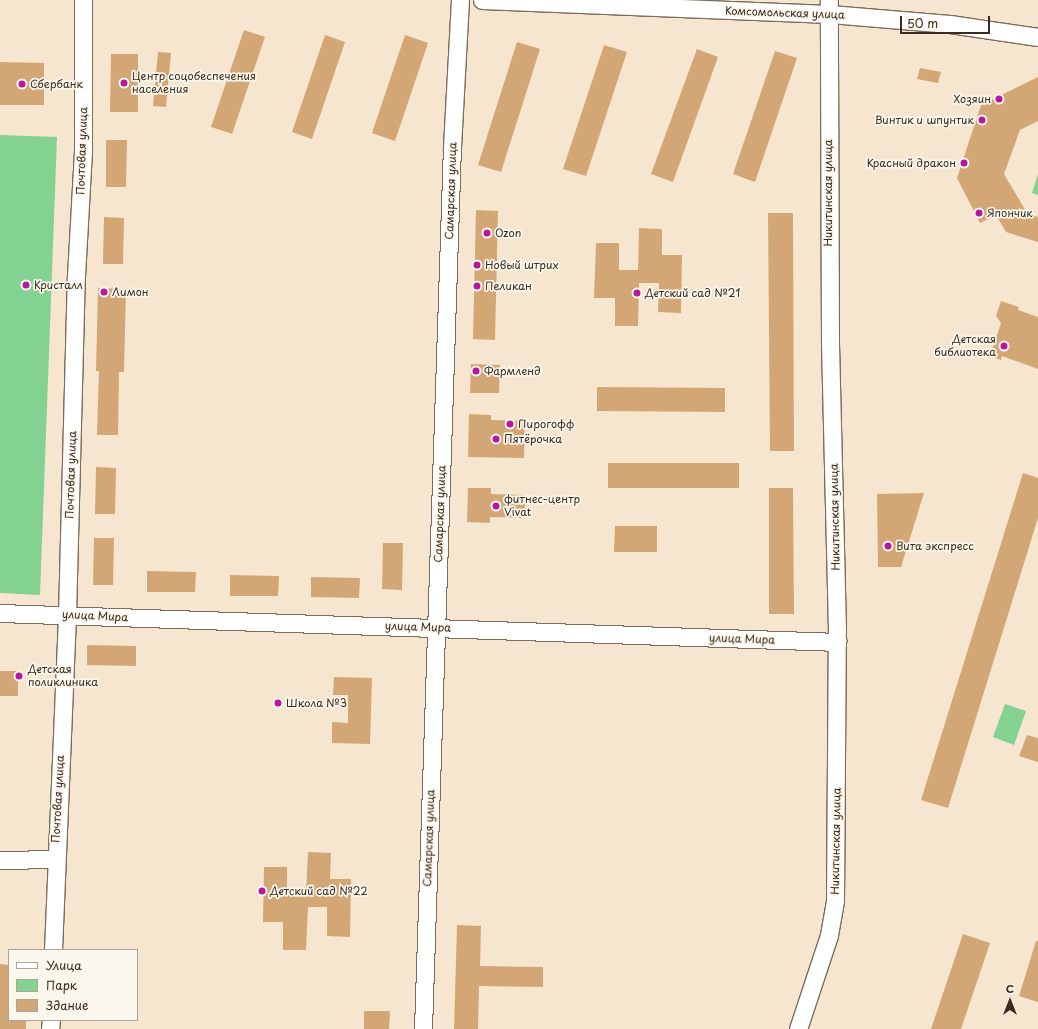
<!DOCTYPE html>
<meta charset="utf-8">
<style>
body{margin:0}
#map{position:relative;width:1038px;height:1029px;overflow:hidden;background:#f6e6cf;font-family:"Playpen Sans",sans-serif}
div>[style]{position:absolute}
.green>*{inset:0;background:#84d291}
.building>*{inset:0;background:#d3a775}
.roads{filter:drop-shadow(1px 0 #7c6c5c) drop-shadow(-1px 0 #7c6c5c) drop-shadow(0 1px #7c6c5c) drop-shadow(0 -1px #7c6c5c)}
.minor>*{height:17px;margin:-8.5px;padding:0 8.5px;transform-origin:8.5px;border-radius:8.5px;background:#fff}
.dots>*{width:11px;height:11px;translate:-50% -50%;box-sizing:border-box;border:2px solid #fbf7ec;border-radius:50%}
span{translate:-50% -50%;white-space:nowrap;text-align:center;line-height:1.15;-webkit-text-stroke:3.5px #fbf7ec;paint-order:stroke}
.street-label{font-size:11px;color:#3b2a1e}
.poi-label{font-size:11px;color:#3b2a1e}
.left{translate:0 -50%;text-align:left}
.right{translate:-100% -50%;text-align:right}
.legend{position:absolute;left:8px;top:949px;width:130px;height:72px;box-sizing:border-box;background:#fbf7ec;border:1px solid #aea59a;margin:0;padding:5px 7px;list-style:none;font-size:12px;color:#3b2a1e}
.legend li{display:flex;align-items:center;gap:8px;height:20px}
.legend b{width:20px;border:1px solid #aea59a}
.north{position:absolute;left:990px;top:981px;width:40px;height:40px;-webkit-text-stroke:3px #fbf7ec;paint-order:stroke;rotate:0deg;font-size:11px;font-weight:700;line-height:16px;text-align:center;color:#3b2a1e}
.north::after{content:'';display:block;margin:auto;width:14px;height:18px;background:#3b2a1e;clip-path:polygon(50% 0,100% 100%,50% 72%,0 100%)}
.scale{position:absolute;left:900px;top:16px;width:90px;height:18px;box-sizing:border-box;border:2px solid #3b2a1e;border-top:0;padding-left:5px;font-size:12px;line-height:14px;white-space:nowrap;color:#3b2a1e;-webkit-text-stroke:3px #fbf7ec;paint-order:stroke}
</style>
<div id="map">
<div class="green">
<i style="clip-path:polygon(0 135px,57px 137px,40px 595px,0 593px)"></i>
<i style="clip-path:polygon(1038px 174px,1038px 195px,1032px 193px)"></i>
<i style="clip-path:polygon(1005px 704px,1026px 711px,1014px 745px,993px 737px)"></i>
</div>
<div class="building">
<i style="clip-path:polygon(244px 30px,265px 37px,232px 134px,211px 127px)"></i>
<i style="clip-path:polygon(325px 35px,345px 42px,312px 139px,292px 132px)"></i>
<i style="clip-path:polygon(405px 35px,428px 43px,395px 141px,372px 133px)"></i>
<i style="clip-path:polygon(517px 42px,540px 49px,501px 172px,478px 165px)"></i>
<i style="clip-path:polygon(604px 45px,627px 52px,586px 176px,563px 169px)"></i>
<i style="clip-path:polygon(697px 49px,718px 57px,673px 182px,651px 174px)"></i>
<i style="clip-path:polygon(775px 51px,797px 58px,755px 182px,733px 174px)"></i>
<i style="clip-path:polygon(158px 52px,171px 53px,166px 107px,153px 106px)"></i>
<i style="clip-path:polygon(111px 54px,138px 54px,138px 112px,110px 112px)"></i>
<i style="clip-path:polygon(0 62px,44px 63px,44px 105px,0 105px)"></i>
<i style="clip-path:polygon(920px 68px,941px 72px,938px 83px,917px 79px)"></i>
<i style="clip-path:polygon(1038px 77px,1038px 121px,1020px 130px,1004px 174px,1027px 213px,1038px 217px,1038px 242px,1006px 232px,996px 215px,980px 223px,957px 178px,981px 105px)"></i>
<i style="clip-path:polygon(106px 140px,127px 140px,126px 187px,106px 187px)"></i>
<i style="clip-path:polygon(476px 210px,498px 211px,495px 340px,473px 339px)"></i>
<i style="clip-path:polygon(768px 213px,793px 213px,794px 451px,770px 451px)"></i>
<i style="clip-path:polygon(104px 217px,124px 218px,123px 264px,103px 264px)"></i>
<i style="clip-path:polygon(639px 228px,662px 229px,662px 255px,682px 255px,681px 313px,658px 312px,659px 283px,639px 283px,638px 326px,615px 326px,615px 298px,594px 298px,596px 243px,619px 243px,619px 270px,638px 270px)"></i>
<i style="clip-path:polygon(98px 288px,126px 289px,124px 372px,119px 372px,118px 435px,97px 435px,99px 371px,96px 371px)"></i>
<i style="clip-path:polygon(1001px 301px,1019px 307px,1018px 310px,1038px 317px,1038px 369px,1002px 356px,1001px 360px,990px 356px,1001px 323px,996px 316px)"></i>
<i style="clip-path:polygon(471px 364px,500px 365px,499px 393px,470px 393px)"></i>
<i style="clip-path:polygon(597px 387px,725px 388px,725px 412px,597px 411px)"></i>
<i style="clip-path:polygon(469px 414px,491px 415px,491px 420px,525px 421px,524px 458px,468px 457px)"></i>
<i style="clip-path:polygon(608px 463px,739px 463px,739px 488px,608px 488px)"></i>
<i style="clip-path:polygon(96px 467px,116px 468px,115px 514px,95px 514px)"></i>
<i style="clip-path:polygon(1023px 473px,1038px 478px,1038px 518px,948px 808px,921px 800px)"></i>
<i style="clip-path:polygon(468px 488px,491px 488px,491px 494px,525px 495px,525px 518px,490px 517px,490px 523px,467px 522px)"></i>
<i style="clip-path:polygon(769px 488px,793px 488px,794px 614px,769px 614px)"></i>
<i style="clip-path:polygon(924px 493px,901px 567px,878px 567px,877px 494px)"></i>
<i style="clip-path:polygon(615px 526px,657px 526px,657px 552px,614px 552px)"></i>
<i style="clip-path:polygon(94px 538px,114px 538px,113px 585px,93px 585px)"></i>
<i style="clip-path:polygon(383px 543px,403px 543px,402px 590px,382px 589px)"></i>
<i style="clip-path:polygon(147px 571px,196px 572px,195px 592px,147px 592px)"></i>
<i style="clip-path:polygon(230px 575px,279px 576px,278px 596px,230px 596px)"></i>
<i style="clip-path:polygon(311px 577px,360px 578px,359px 598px,311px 597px)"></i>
<i style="clip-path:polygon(87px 645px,136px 646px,136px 666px,87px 665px)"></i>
<i style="clip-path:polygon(0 671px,18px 671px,18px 696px,0 696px)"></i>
<i style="clip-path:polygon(334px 677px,372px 678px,370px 744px,332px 743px,332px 722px,348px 723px,348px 695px,333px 695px)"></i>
<i style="clip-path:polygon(1027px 735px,1038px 738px,1038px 762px,1019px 756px)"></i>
<i style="clip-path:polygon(308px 852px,331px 853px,330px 879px,351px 879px,350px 937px,327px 936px,327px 907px,308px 907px,306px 950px,283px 950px,283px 922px,263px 922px,264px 867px,287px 867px,287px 894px,306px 894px)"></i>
<i style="clip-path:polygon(457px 925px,481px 926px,480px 966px,543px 967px,543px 987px,479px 986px,478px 1029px,454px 1029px)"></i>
<i style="clip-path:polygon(963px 934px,990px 943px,961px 1029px,931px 1029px)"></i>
<i style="clip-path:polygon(1036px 941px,1038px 941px,1038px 1002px,1019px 996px)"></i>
<i style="clip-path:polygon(0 964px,9px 965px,9px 1020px,26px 1020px,26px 1029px,0 1029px)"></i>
<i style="clip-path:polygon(364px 1011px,390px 1011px,389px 1029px,364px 1029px)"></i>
</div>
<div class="roads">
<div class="minor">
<i style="left:482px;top:0;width:348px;rotate:2.3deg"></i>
<i style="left:830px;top:14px;width:120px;rotate:4.8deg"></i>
<i style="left:950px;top:24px;width:89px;rotate:8.4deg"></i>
<i style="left:0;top:613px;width:838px;rotate:1.98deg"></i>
<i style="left:0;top:860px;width:55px;rotate:-1deg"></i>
<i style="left:53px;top:950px;width:335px;rotate:-87.6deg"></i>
<i style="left:67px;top:615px;width:339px;rotate:-88.5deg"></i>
<i style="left:76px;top:276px;width:124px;rotate:-86.8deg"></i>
<i style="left:83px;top:152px;width:152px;rotate:-90deg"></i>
<i style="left:50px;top:1029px;width:9px;rotate:-84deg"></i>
<i style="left:423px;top:1029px;width:882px;rotate:-88.12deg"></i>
<i style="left:452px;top:147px;width:147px;rotate:-86.9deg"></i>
<i style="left:798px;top:1029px;width:99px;rotate:-71.7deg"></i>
<i style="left:829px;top:935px;width:35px;rotate:-80deg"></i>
<i style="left:835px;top:901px;width:271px;rotate:-89.6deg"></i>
<i style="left:837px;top:630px;width:289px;rotate:-91.4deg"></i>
<i style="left:830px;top:341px;width:341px;rotate:-90.2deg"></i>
</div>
</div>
<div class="dots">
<i style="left:124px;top:83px;background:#b5179e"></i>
<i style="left:22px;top:84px;background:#b5179e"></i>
<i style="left:999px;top:99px;background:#b5179e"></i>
<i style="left:982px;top:120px;background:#b5179e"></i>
<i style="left:964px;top:163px;background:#b5179e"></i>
<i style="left:979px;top:213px;background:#b5179e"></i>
<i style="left:487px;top:233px;background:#b5179e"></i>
<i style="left:477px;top:265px;background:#b5179e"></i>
<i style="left:26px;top:285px;background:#b5179e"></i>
<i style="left:477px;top:286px;background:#b5179e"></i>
<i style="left:104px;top:292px;background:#b5179e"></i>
<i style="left:637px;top:293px;background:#b5179e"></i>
<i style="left:1004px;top:346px;background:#b5179e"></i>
<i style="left:476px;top:371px;background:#b5179e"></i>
<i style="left:510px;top:424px;background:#b5179e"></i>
<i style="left:496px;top:439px;background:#b5179e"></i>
<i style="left:496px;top:506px;background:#b5179e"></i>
<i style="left:888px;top:546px;background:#b5179e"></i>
<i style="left:19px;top:676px;background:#b5179e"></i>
<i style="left:278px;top:703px;background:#b5179e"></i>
<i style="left:262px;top:891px;background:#b5179e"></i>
</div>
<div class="street-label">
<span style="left:785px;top:13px;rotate:2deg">Комсомольская улица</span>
<span style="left:82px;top:151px;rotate:-88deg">Почтовая улица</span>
<span style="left:451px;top:191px;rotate:-88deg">Самарская улица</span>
<span style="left:828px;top:193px;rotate:-90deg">Никитинская улица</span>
<span style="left:71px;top:475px;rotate:-88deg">Почтовая улица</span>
<span style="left:440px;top:514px;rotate:-88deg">Самарская улица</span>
<span style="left:835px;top:517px;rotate:-91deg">Никитинская улица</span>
<span style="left:95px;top:616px;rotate:3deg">улица Мира</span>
<span style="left:418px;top:627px;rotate:2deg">улица Мира</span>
<span style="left:742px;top:639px;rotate:2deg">улица Мира</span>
<span style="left:58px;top:799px;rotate:-87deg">Почтовая улица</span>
<span style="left:429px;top:838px;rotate:-88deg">Самарская улица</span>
<span style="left:836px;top:841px;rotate:-89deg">Никитинская улица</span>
</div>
<div class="poi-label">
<span class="left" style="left:132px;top:83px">Центр соцобеспечения<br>населения</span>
<span class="left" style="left:30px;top:84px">Сбербанк</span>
<span class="right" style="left:991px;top:99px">Хозяин</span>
<span class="right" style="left:974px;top:120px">Винтик и шпунтик</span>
<span class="right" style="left:956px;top:163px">Красный дракон</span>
<span class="left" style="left:987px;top:213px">Япончик</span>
<span class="left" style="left:495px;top:233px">Ozon</span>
<span class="left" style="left:485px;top:265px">Новый штрих</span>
<span class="left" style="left:34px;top:285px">Кристалл</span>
<span class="left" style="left:485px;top:286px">Пеликан</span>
<span class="left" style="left:112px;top:292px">Лимон</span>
<span class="left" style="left:645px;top:293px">Детский сад №21</span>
<span class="right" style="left:996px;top:346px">Детская<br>библиотека</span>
<span class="left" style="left:484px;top:371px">Фармленд</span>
<span class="left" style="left:518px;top:424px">Пирогофф</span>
<span class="left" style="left:504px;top:439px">Пятёрочка</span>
<span class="left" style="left:504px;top:506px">фитнес-центр<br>Vivat</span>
<span class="left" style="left:896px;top:546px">Вита экспресс</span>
<span class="left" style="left:28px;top:676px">Детская<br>поликлиника</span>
<span class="left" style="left:286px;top:703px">Школа №3</span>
<span class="left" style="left:270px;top:891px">Детский сад №22</span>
</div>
<ul class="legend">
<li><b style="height:5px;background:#fff"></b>Улица</li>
<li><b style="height:11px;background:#84d291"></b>Парк</li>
<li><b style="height:11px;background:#d3a775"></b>Здание</li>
</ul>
<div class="north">С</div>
<div class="scale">50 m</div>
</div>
